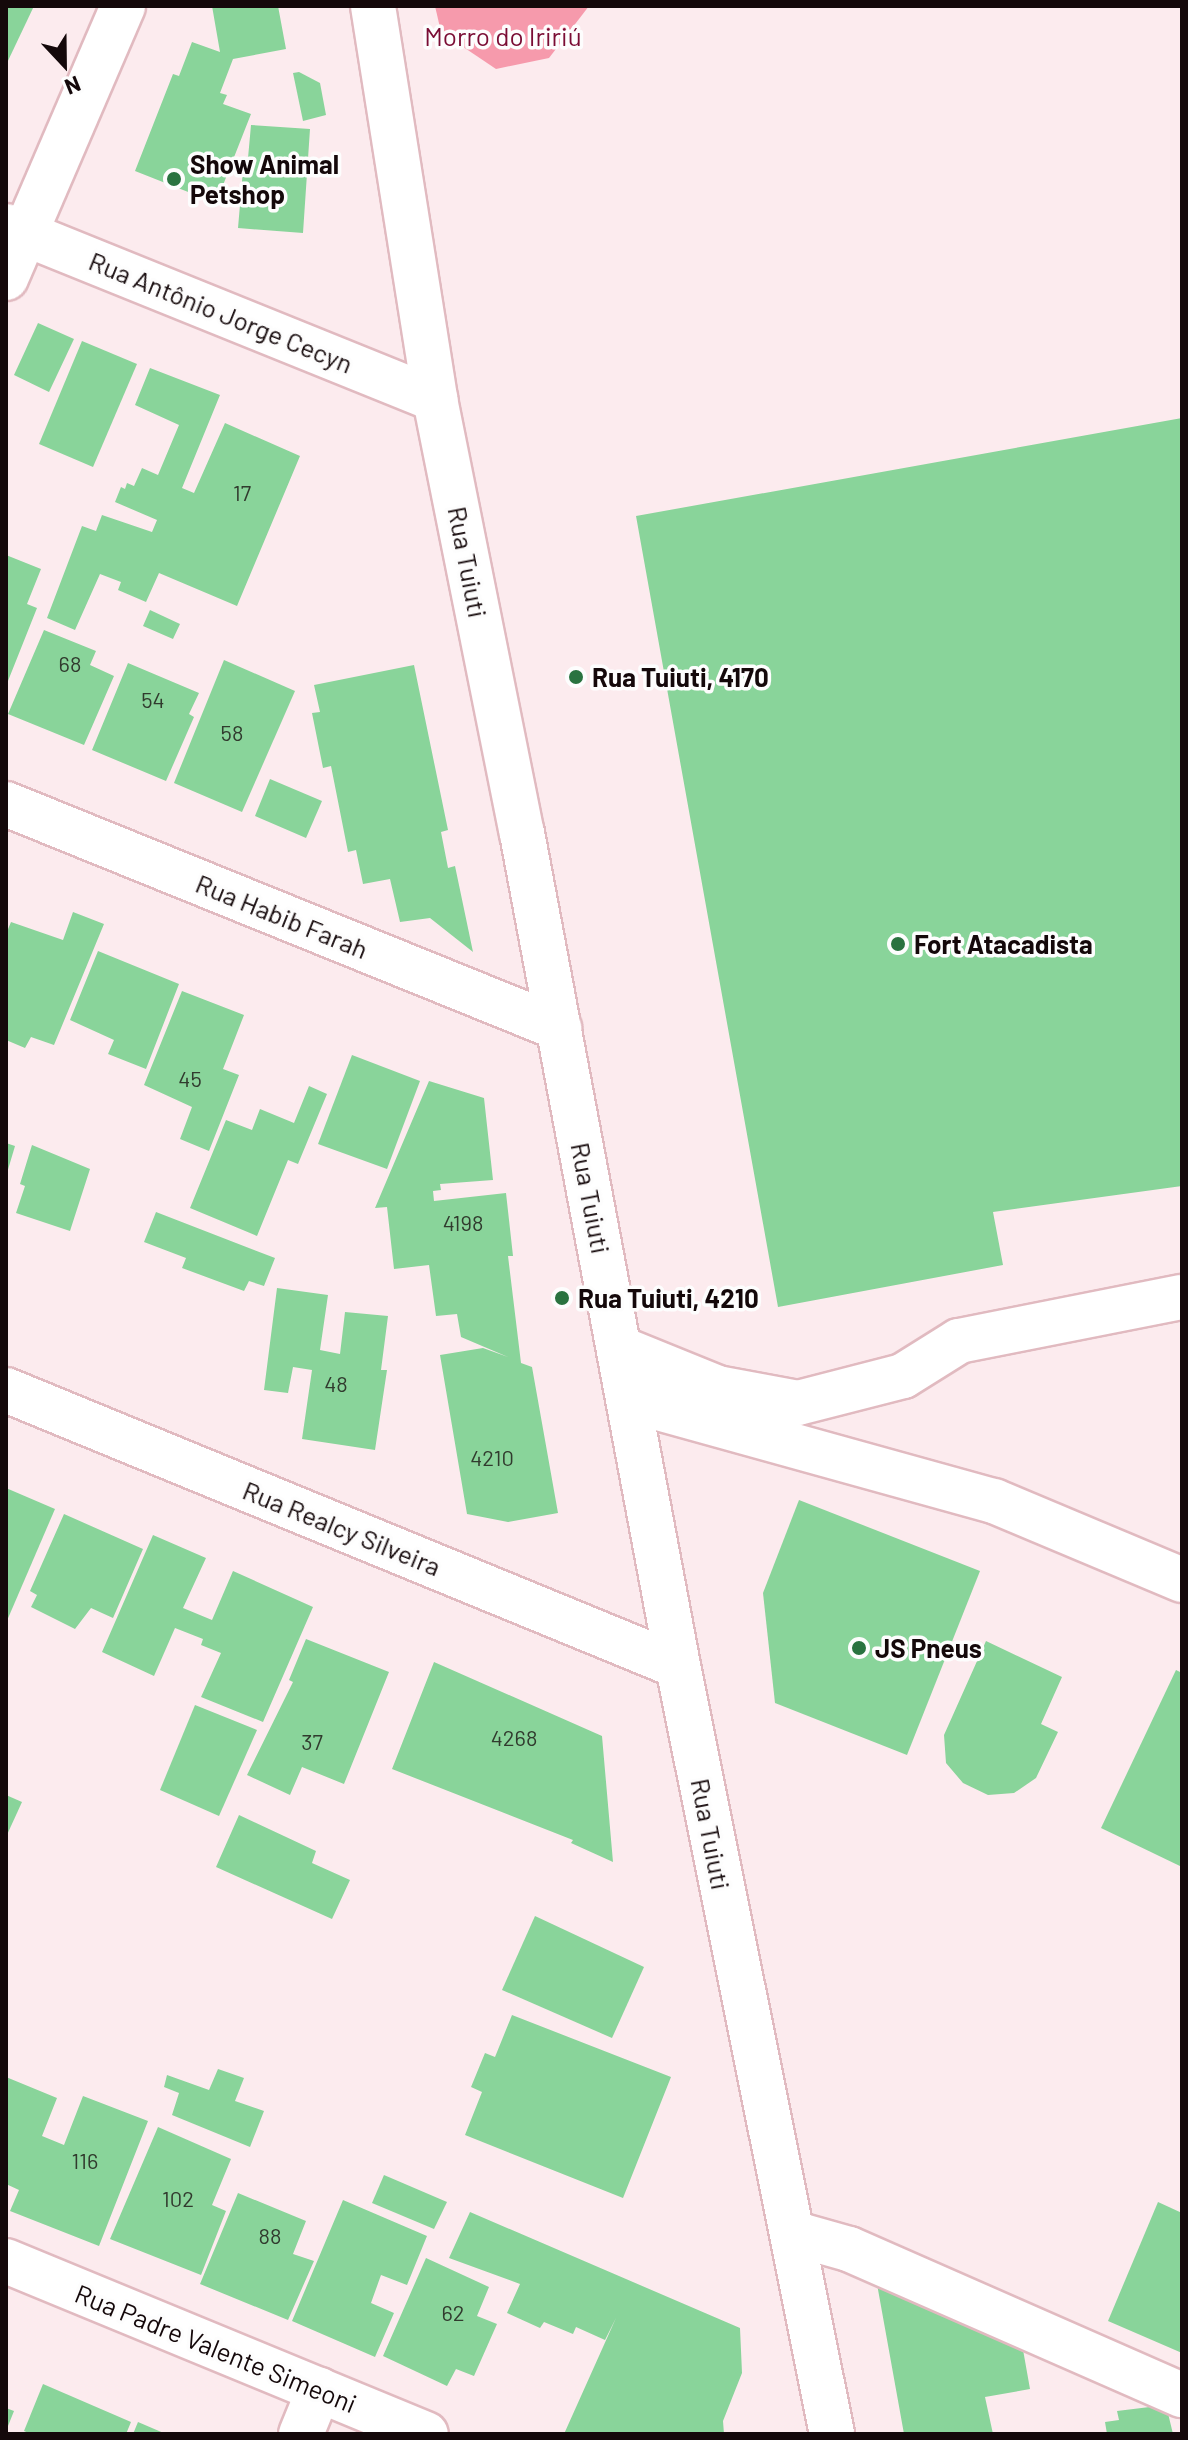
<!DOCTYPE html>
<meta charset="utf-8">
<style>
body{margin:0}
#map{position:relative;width:1188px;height:2440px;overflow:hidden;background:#fcebee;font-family:Barlow,sans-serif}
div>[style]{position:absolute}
.forest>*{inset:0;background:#f69aac}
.building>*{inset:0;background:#89d49a}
.roads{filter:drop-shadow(2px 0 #e1bac0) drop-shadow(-2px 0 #e1bac0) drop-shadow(0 2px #e1bac0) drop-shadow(0 -2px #e1bac0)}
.minor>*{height:44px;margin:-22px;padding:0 22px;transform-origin:22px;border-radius:22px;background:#fff}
.major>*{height:44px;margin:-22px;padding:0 22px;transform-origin:22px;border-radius:22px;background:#fff}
.dots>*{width:22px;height:22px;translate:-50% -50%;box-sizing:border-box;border:4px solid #fdfdfd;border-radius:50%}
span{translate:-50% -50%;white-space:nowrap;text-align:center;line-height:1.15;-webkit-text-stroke:7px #fdfdfd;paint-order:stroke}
.number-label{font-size:22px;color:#313b2e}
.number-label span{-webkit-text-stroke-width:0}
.park-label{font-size:26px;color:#7a0c34}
.poi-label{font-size:26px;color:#14080a;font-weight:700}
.left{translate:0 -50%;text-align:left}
.street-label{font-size:26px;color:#14080a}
.frame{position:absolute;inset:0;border:8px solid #14080a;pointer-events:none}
.north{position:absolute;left:24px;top:24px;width:80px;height:80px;-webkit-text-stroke:6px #fdfdfd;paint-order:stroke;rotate:158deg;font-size:22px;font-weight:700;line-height:32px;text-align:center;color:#14080a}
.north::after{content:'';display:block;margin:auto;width:28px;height:36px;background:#14080a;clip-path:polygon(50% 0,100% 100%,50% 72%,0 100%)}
</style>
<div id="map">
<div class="forest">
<i style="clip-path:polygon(435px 6px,589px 6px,549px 58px,496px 69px,441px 32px)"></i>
</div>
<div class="building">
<i style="clip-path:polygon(6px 6px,34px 6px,6px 65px)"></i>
<i style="clip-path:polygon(212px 6px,278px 6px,286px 49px,233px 59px,220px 93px,227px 95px,223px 104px,251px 114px,216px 203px,135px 171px,173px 74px,179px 76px,192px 42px,220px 52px)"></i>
<i style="clip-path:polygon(299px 72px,320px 83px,326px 115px,303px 121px,293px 73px)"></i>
<i style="clip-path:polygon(251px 125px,310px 129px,303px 233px,238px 228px,244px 158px,248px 158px)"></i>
<i style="clip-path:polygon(38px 323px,74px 339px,49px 392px,14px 375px)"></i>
<i style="clip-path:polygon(82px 341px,137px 364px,93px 467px,39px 444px)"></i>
<i style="clip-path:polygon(150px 368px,220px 395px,182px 488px,194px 493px,225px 423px,300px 456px,237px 606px,159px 573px,146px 602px,118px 590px,121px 582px,100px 574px,75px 630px,47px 618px,82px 526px,96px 531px,102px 515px,152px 532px,157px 520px,115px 502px,121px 487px,125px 489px,127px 483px,134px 486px,142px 468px,158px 475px,179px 425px,135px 405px)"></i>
<i style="clip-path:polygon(1182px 418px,1182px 1186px,993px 1212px,1003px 1265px,778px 1307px,636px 516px)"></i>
<i style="clip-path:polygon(6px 555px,41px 569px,27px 604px,37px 608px,6px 686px)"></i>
<i style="clip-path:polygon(150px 610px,180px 624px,173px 639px,143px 626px)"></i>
<i style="clip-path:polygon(44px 630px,96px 651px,90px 665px,114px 676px,84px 745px,8px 714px)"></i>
<i style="clip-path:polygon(224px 660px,295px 691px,242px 812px,174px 783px)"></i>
<i style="clip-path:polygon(128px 663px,199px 693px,189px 714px,194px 717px,166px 781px,92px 750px)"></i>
<i style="clip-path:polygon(414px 665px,448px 830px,441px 832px,448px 868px,455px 866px,473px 952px,430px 918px,400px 922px,390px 879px,363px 884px,356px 850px,348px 852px,331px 766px,323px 768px,312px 713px,320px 712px,314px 685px)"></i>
<i style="clip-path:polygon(270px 779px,322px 801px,306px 838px,255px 816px)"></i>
<i style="clip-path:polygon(73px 912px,104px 924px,54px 1045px,31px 1037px,25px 1048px,6px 1040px,6px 934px,11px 922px,63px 940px)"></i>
<i style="clip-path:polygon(98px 951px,179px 984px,146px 1069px,108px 1054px,114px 1040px,70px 1020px)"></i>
<i style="clip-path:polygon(182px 991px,244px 1015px,223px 1069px,239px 1075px,209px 1151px,180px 1139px,192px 1107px,144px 1085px)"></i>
<i style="clip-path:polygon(352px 1055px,420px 1081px,387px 1169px,318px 1144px)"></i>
<i style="clip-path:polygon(429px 1081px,484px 1098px,493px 1180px,440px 1184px,441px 1190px,433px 1191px,434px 1201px,506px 1193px,513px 1256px,508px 1256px,521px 1363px,532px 1367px,558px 1513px,508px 1522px,467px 1514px,440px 1355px,483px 1348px,508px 1357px,461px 1337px,457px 1314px,436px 1316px,429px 1265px,394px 1269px,387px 1207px,375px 1208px)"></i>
<i style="clip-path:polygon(309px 1086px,327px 1094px,298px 1164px,288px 1160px,257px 1236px,190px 1208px,226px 1120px,252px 1130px,260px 1109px,294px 1123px)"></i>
<i style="clip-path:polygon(6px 1143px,15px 1146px,7px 1173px,6px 1173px)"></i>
<i style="clip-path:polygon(32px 1145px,90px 1169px,70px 1231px,16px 1213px,25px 1186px,20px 1184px)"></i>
<i style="clip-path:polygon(156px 1212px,275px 1258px,264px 1286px,249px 1281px,244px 1291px,182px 1268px,186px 1258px,144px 1242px)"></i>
<i style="clip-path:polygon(277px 1288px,328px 1295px,320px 1350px,340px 1354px,345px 1312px,388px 1316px,381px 1370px,387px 1370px,375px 1450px,302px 1439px,312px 1370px,293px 1367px,288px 1393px,264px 1390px)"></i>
<i style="clip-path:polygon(6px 1488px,55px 1509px,6px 1623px)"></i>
<i style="clip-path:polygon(799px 1500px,980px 1571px,907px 1755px,775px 1703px,763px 1593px)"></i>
<i style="clip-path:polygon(64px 1514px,143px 1549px,113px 1618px,91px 1608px,75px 1629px,31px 1607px,37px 1595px,30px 1591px)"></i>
<i style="clip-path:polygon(153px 1535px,206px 1558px,183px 1608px,212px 1620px,233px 1571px,313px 1607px,263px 1722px,201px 1697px,221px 1653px,201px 1645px,203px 1639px,175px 1628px,154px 1676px,102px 1652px)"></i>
<i style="clip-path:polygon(306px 1639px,389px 1672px,344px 1784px,302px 1767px,290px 1795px,247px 1775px,293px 1682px,289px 1680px)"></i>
<i style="clip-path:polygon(986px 1641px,1062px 1677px,1041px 1724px,1058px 1732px,1036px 1778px,1014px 1793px,988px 1795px,963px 1783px,946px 1763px,944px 1735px)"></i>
<i style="clip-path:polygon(434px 1662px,602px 1736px,613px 1862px,571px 1843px,573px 1840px,392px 1769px)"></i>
<i style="clip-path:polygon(1176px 1670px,1182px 1673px,1182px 1867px,1101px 1828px)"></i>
<i style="clip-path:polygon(195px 1705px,257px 1730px,219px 1816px,160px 1790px)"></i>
<i style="clip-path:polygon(6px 1795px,22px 1802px,6px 1837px)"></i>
<i style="clip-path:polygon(239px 1815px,316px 1851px,312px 1863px,350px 1880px,332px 1919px,216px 1867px)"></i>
<i style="clip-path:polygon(535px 1916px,644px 1967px,612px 2038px,502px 1990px)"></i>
<i style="clip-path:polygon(512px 2015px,671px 2077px,623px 2198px,465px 2135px,482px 2092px,471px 2087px,485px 2053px,495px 2057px)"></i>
<i style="clip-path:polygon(218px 2069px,244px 2078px,235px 2101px,264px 2111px,250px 2147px,172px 2115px,179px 2093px,164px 2087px,167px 2075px,209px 2090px)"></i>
<i style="clip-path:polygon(6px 2077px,57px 2098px,42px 2136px,64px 2145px,83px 2096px,148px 2121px,99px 2246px,10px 2211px,19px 2190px,6px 2184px)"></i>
<i style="clip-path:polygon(158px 2127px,231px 2159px,212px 2205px,226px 2211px,201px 2275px,110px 2239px)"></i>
<i style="clip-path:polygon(384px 2175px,447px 2202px,434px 2229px,372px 2203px)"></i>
<i style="clip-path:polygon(238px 2193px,306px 2221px,293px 2254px,314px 2261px,288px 2320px,200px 2284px)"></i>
<i style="clip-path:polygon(343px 2200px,427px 2236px,407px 2285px,381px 2275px,371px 2303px,394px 2313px,375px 2357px,292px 2321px)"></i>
<i style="clip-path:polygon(1158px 2202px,1182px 2213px,1182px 2353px,1108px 2321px)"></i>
<i style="clip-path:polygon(470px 2212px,740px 2328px,742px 2373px,723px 2421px,724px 2434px,564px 2434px,616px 2318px,605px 2340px,576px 2327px,573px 2334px,544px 2322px,540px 2328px,507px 2313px,520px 2284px,449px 2258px)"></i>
<i style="clip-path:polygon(426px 2258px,489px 2287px,477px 2316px,497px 2324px,474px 2376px,456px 2369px,447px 2386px,383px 2356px)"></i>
<i style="clip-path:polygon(877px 2284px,1022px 2344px,1030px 2389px,985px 2397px,993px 2434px,904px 2434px)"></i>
<i style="clip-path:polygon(43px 2384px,131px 2422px,126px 2434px,31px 2434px,24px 2431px)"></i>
<i style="clip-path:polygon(1166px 2405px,1173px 2434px,1107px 2434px,1105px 2422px,1119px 2420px,1117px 2411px)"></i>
<i style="clip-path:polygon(6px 2408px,14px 2411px,6px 2431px)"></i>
<i style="clip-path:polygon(138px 2422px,166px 2434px,133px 2434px)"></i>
</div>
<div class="roads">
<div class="minor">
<i style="left:6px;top:226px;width:463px;rotate:22deg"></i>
<i style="left:6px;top:278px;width:296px;rotate:-66.7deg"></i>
<i style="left:6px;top:804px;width:597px;rotate:22.05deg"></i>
<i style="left:619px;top:1348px;width:107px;rotate:22deg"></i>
<i style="left:718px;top:1388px;width:81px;rotate:10.6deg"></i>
<i style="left:798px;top:1403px;width:108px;rotate:-14.4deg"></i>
<i style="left:903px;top:1376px;width:66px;rotate:-32deg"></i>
<i style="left:959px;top:1341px;width:227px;rotate:-11.2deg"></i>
<i style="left:6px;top:1390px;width:726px;rotate:22.33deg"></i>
<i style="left:629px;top:1400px;width:379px;rotate:15.5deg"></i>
<i style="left:994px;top:1501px;width:204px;rotate:22.8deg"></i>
<i style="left:792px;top:2233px;width:59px;rotate:15.7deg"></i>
<i style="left:849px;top:2249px;width:364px;rotate:23.7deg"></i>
<i style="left:6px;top:2261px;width:454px;rotate:22.4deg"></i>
<i style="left:301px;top:2434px;width:48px;rotate:-67.8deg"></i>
</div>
<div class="major">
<i style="left:373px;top:6px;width:398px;rotate:81deg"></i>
<i style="left:435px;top:399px;width:443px;rotate:78.7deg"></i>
<i style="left:522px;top:833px;width:847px;rotate:79.39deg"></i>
<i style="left:678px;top:1666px;width:783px;rotate:78.66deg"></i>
</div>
</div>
<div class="dots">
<i style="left:174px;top:179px;background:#2a7340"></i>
<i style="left:576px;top:677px;background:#2a7340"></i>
<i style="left:898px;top:944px;background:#2a7340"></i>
<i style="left:562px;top:1298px;background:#2a7340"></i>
<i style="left:859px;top:1648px;background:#2a7340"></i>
</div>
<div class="number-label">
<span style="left:242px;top:493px">17</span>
<span style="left:70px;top:664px">68</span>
<span style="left:153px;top:700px">54</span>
<span style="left:232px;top:733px">58</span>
<span style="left:190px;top:1079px">45</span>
<span style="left:463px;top:1223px">4198</span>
<span style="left:336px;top:1384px">48</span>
<span style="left:492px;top:1458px">4210</span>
<span style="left:514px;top:1738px">4268</span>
<span style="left:312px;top:1742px">37</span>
<span style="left:85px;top:2161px">116</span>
<span style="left:178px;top:2199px">102</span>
<span style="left:270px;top:2236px">88</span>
<span style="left:453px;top:2313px">62</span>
</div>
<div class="park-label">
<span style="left:503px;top:36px">Morro do Iririú</span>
</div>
<div class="poi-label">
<span class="left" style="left:190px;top:179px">Show Animal<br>Petshop</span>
<span class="left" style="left:592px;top:677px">Rua Tuiuti, 4170</span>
<span class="left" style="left:914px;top:944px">Fort Atacadista</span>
<span class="left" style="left:578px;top:1298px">Rua Tuiuti, 4210</span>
<span class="left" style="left:875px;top:1648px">JS Pneus</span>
</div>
<div class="street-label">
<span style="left:221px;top:312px;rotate:22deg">Rua Antônio Jorge Cecyn</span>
<span style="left:468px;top:562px;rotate:79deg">Rua Tuiuti</span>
<span style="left:282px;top:916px;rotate:22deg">Rua Habib Farah</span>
<span style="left:591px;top:1198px;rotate:79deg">Rua Tuiuti</span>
<span style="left:342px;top:1528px;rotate:22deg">Rua Realcy Silveira</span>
<span style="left:711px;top:1834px;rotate:79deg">Rua Tuiuti</span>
<span style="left:216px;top:2348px;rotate:22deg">Rua Padre Valente Simeoni</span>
</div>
<div class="frame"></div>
<div class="north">N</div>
</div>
